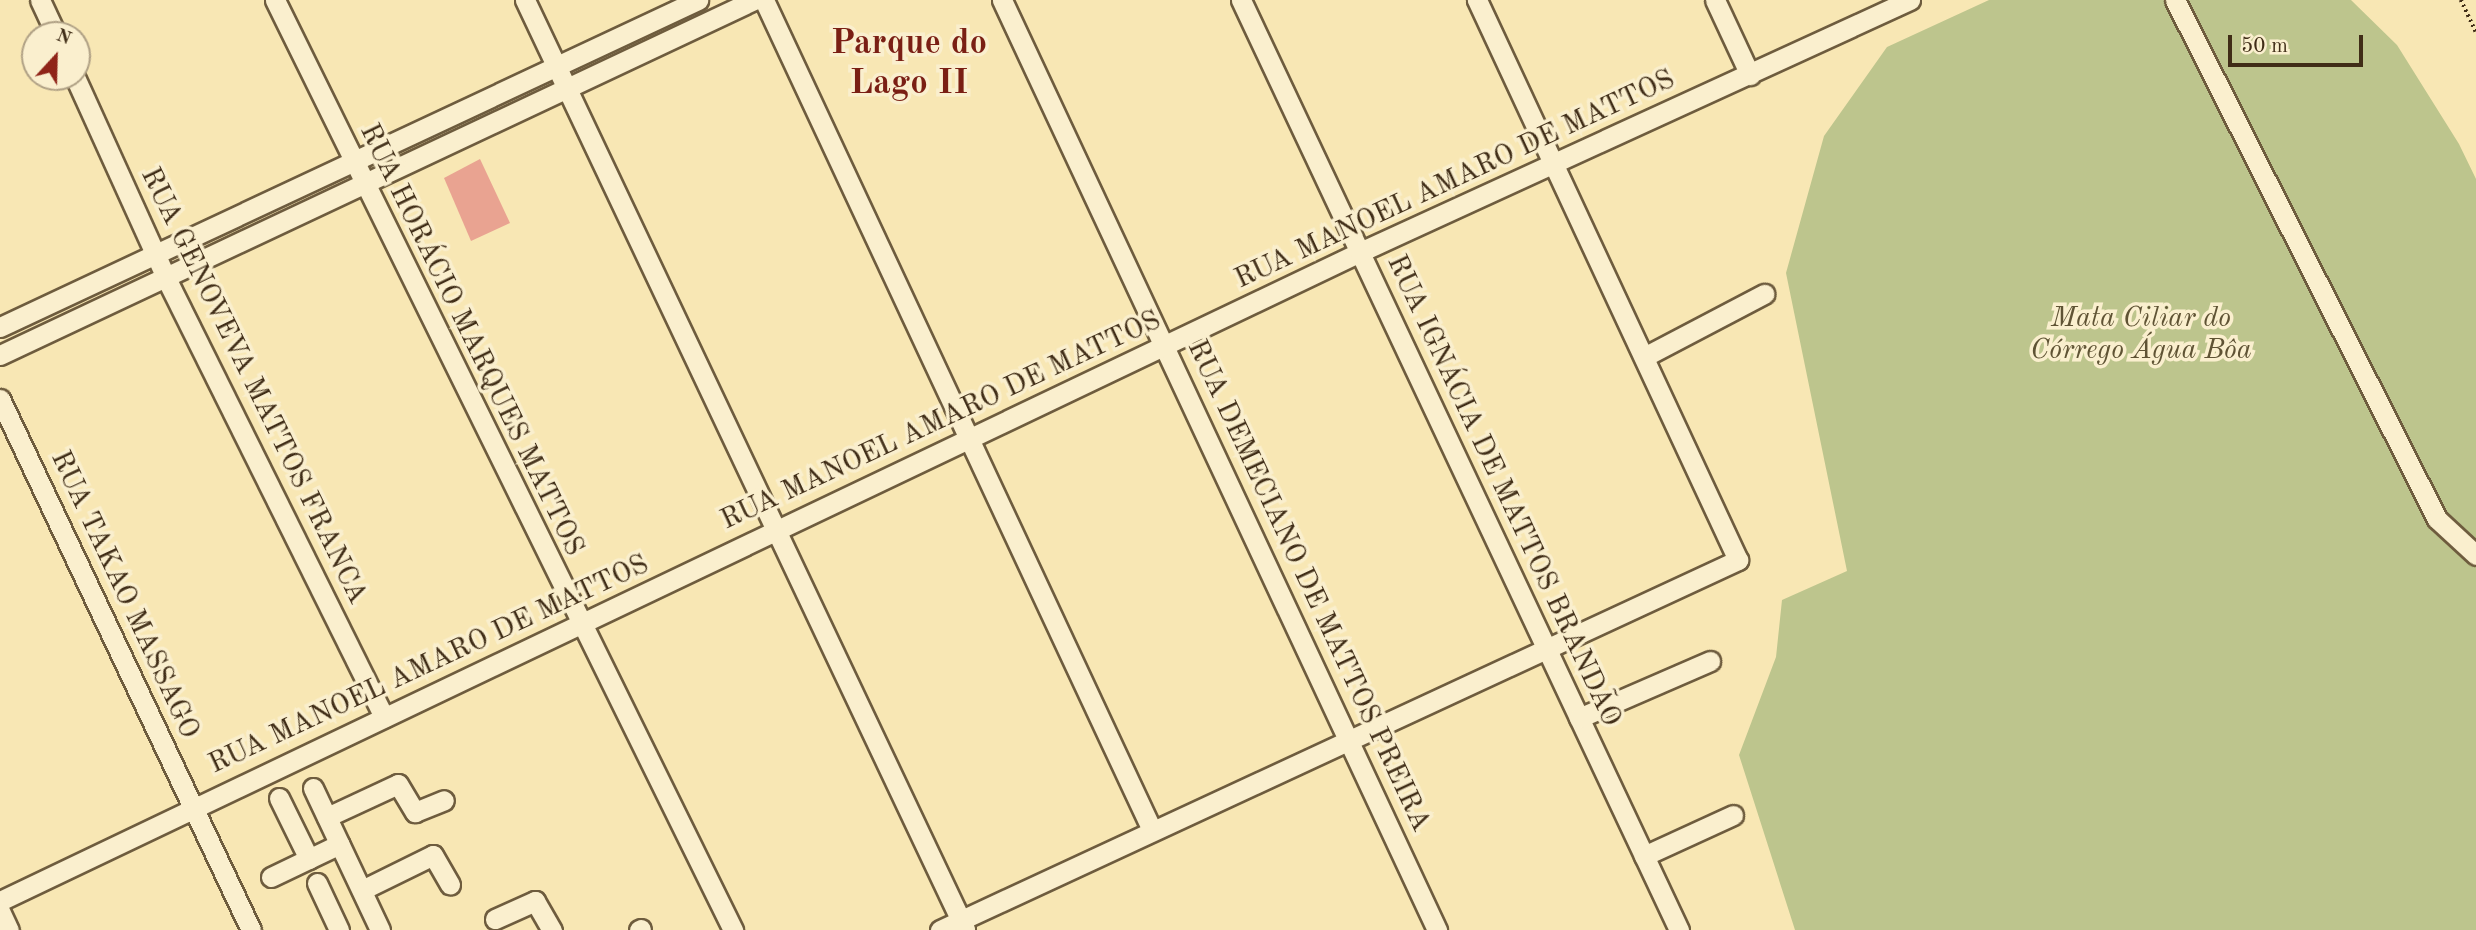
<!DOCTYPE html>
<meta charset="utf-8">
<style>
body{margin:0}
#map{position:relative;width:2476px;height:930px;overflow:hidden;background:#f8e7b4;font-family:"Old Standard TT",serif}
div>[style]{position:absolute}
.green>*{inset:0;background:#bdc58d}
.building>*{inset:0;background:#e9a391}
.path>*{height:3.5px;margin-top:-1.75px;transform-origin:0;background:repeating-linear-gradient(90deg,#402d17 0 2px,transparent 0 5.5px)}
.roads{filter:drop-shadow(2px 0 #6e5c3e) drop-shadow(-2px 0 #6e5c3e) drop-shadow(0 2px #6e5c3e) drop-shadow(0 -2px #6e5c3e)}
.street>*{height:19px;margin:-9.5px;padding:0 9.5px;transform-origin:9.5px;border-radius:9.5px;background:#faefce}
span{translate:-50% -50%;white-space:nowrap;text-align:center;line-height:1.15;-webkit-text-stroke:7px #faefce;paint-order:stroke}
.street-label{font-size:28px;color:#402d17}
.park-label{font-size:28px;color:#5f5334;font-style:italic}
.district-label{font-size:35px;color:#7a1f14;font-weight:700}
.north{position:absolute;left:21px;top:21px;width:70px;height:70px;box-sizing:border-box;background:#faefce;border:2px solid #b0a185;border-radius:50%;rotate:22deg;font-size:19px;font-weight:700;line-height:28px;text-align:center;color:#402d17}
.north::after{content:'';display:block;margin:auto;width:24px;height:32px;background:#8f2418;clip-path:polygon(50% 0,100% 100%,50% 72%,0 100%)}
.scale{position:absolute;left:2228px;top:35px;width:135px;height:32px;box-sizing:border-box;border:4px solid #402d17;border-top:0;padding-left:9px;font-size:21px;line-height:24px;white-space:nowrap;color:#402d17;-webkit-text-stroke:5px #faefce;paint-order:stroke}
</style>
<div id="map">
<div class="green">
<i style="clip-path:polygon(1989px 0,2351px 0,2397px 45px,2459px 144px,2476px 179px,2476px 930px,1795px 930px,1739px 755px,1776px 657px,1782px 600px,1847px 571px,1786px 273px,1824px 136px,1887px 47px)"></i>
</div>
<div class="building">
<i style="clip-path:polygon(480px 159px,510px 223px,471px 241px,444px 178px)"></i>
</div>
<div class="path">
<i style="left:2461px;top:0;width:35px;rotate:65deg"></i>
</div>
<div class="roads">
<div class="street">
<i style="left:40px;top:0;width:38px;rotate:65deg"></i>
<i style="left:275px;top:0;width:1037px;rotate:63.78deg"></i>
<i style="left:525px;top:0;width:1028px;rotate:64.66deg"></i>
<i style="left:764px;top:0;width:916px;rotate:64.95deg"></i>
<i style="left:1002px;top:0;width:1027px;rotate:64.93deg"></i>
<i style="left:1241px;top:0;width:1028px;rotate:64.78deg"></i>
<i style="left:1715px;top:0;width:83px;rotate:65deg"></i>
<i style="left:2175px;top:0;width:581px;rotate:63.21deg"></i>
<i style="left:2437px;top:519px;width:53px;rotate:42.7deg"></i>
<i style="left:75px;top:77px;width:225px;rotate:65.6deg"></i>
<i style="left:168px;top:282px;width:486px;rotate:63.6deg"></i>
<i style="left:0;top:327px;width:771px;rotate:-25.1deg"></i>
<i style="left:0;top:355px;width:833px;rotate:-25.21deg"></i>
<i style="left:1644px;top:357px;width:136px;rotate:-27.7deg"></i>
<i style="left:0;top:399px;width:587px;rotate:64.7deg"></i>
<i style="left:1579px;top:718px;width:143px;rotate:-23.5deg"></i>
<i style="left:313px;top:788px;width:157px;rotate:64.7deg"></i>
<i style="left:279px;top:798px;width:68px;rotate:63.8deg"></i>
<i style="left:327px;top:817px;width:78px;rotate:-24.9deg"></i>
<i style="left:398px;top:784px;width:33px;rotate:59deg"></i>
<i style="left:415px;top:812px;width:31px;rotate:-22deg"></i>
<i style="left:1644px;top:856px;width:98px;rotate:-24.7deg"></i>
<i style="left:271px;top:877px;width:76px;rotate:-25.6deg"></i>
<i style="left:317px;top:883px;width:52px;rotate:64.9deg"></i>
<i style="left:362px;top:890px;width:79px;rotate:-26.2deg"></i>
<i style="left:433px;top:855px;width:34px;rotate:60deg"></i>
<i style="left:0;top:901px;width:1507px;rotate:-25.51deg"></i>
<i style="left:1360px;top:252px;width:605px;rotate:-24.62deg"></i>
<i style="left:0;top:911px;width:21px;rotate:65deg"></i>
<i style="left:495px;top:919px;width:44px;rotate:-24.2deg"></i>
<i style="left:535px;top:901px;width:34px;rotate:60deg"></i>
<i style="left:639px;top:930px;width:2px;rotate:-27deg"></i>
<i style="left:940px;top:930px;width:880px;rotate:-24.88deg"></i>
<i style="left:1738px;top:560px;width:618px;rotate:-114.99deg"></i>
</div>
</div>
<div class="street-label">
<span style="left:1455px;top:180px;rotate:-25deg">RUA MANOEL AMARO DE MATTOS</span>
<span style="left:471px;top:340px;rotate:64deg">RUA HORÁCIO MARQUES MATTOS</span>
<span style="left:253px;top:386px;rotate:64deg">RUA GENOVEVA MATTOS FRANCA</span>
<span style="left:941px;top:421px;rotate:-25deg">RUA MANOEL AMARO DE MATTOS</span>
<span style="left:1503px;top:491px;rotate:65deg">RUA IGNÁCIA DE MATTOS BRANDÃO</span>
<span style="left:1308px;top:586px;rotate:65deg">RUA DEMECIANO DE MATTOS PREIRA</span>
<span style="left:124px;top:595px;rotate:65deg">RUA TAKAO MASSAGO</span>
<span style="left:429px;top:665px;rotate:-25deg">RUA MANOEL AMARO DE MATTOS</span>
</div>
<div class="park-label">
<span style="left:2141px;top:335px">Mata Ciliar do<br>Córrego Água Bôa</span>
</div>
<div class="district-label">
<span style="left:909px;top:64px">Parque do<br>Lago II</span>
</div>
<div class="north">N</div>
<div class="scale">50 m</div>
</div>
